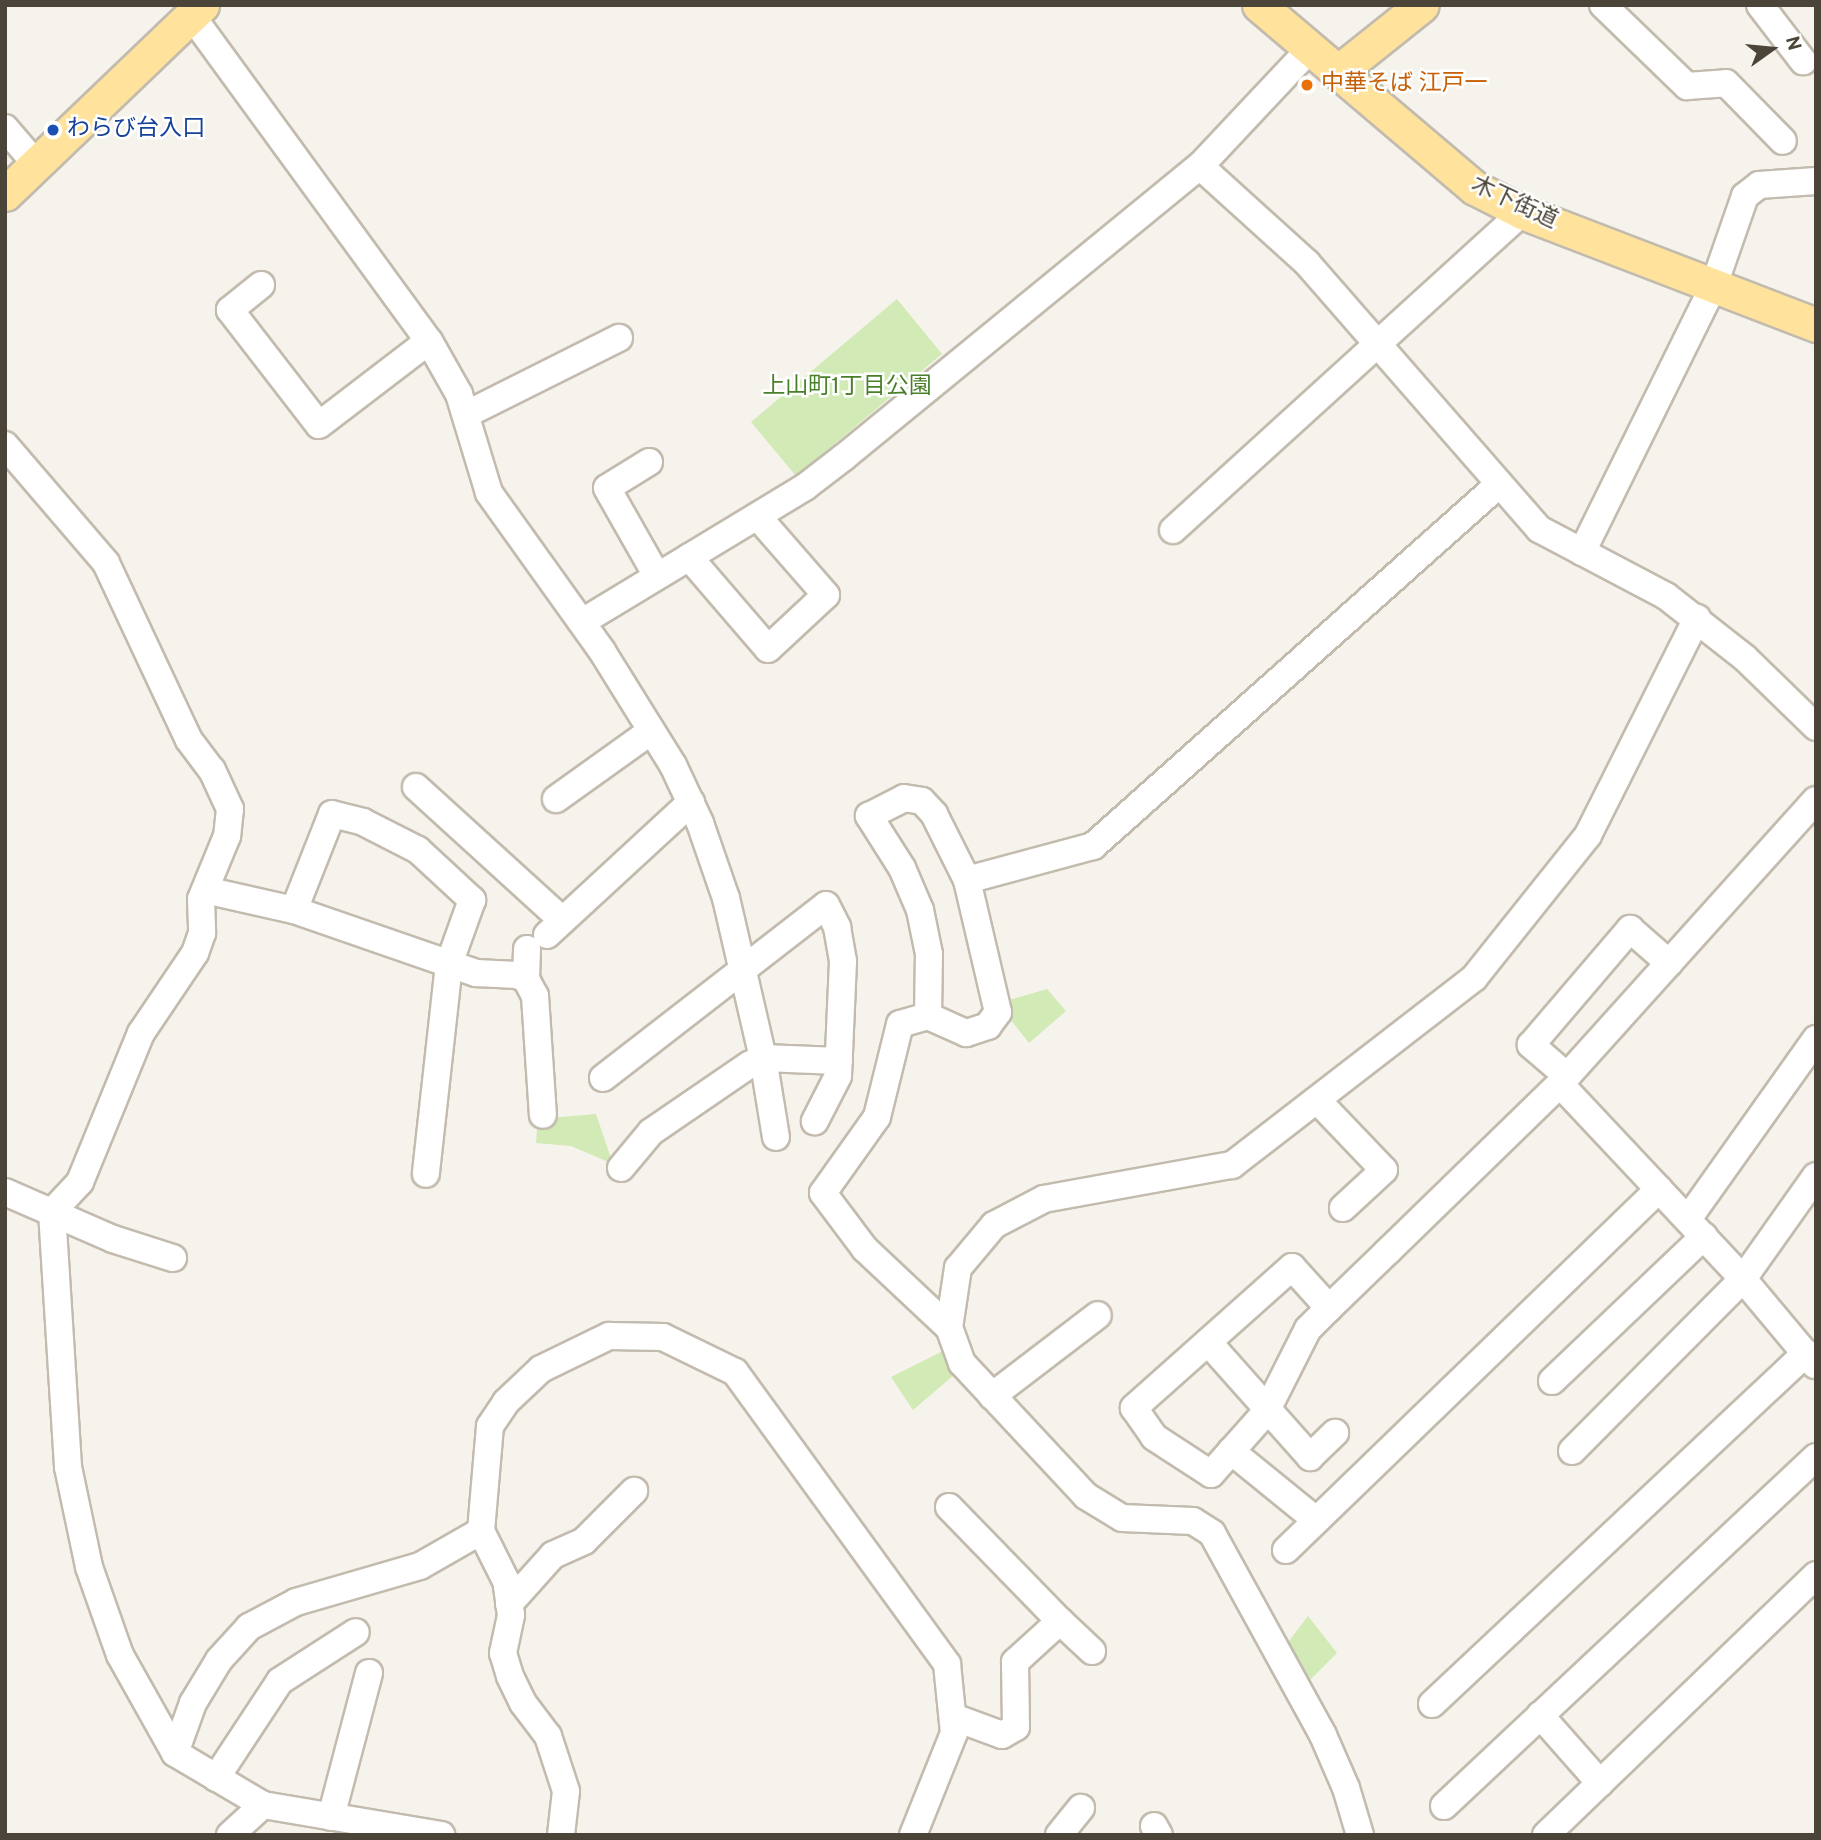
<!DOCTYPE html>
<meta charset="utf-8">
<style>
body{margin:0}
#map{position:relative;width:1821px;height:1840px;overflow:hidden;background:#f6f3ec;font-family:Overpass,"Noto Sans JP",sans-serif}
div>[style]{position:absolute}
.green>*{inset:0;background:#d2eab5}
.roads{filter:drop-shadow(2px 0 #c2bbae) drop-shadow(-2px 0 #c2bbae) drop-shadow(0 2px #c2bbae) drop-shadow(0 -2px #c2bbae)}
.minor>*{height:26px;margin:-13px;padding:0 13px;transform-origin:13px;border-radius:13px;background:#fff}
.major>*{height:33px;margin:-16.5px;padding:0 16.5px;transform-origin:16.5px;border-radius:16.5px;background:#ffe39c}
.dots>*{width:19px;height:19px;translate:-50% -50%;box-sizing:border-box;border:4px solid #fff;border-radius:50%}
span{translate:-50% -50%;white-space:nowrap;text-align:center;line-height:1.15;-webkit-text-stroke:5px #fff;paint-order:stroke}
.food-label{font-size:23px;color:#c56008}
.left{translate:0 -50%;text-align:left}
.transit-label{font-size:23px;color:#164399}
.street-label{font-size:23px;color:#4b4439}
.park-label{font-size:23px;color:#4a7f2a}
.frame{position:absolute;inset:0;border:7px solid #4b4439;pointer-events:none}
.north{position:absolute;left:1737px;top:14px;width:70px;height:70px;-webkit-text-stroke:5px #fff;paint-order:stroke;rotate:75deg;font-size:19px;font-weight:700;line-height:28px;text-align:center;color:#4b4439}
.north::after{content:'';display:block;margin:auto;width:24px;height:32px;background:#4b4439;clip-path:polygon(50% 0,100% 100%,50% 72%,0 100%)}
</style>
<div id="map">
<div class="green">
<i style="clip-path:polygon(897px 299px,942px 354px,796px 476px,751px 422px)"></i>
<i style="clip-path:polygon(1047px 989px,1066px 1011px,1029px 1043px,1010px 1019px,1006px 1001px)"></i>
<i style="clip-path:polygon(596px 1114px,613px 1164px,571px 1146px,536px 1143px,538px 1119px)"></i>
<i style="clip-path:polygon(949px 1348px,961px 1369px,913px 1410px,891px 1377px)"></i>
<i style="clip-path:polygon(1308px 1616px,1337px 1653px,1305px 1685px,1283px 1649px)"></i>
</div>
<div class="roads">
<div class="minor">
<i style="left:1603px;top:5px;width:117px;rotate:44deg"></i>
<i style="left:1687px;top:86px;width:39px;rotate:-4deg"></i>
<i style="left:1726px;top:83px;width:81px;rotate:45.5deg"></i>
<i style="left:1760px;top:5px;width:71px;rotate:52.5deg"></i>
<i style="left:191px;top:15px;width:404px;rotate:53.9deg"></i>
<i style="left:429px;top:341px;width:61px;rotate:60.5deg"></i>
<i style="left:459px;top:394px;width:103px;rotate:73.1deg"></i>
<i style="left:489px;top:493px;width:194px;rotate:54.4deg"></i>
<i style="left:602px;top:651px;width:134px;rotate:58.1deg"></i>
<i style="left:673px;top:765px;width:64px;rotate:65deg"></i>
<i style="left:700px;top:823px;width:79px;rotate:70.9deg"></i>
<i style="left:726px;top:898px;width:164px;rotate:77deg"></i>
<i style="left:763px;top:1058px;width:80px;rotate:80.7deg"></i>
<i style="left:5px;top:128px;width:48px;rotate:49.3deg"></i>
<i style="left:1200px;top:166px;width:144px;rotate:42.2deg"></i>
<i style="left:1307px;top:263px;width:353px;rotate:48.9deg"></i>
<i style="left:1539px;top:529px;width:144px;rotate:27.8deg"></i>
<i style="left:1666px;top:596px;width:100px;rotate:38.1deg"></i>
<i style="left:1745px;top:658px;width:99px;rotate:44.2deg"></i>
<i style="left:261px;top:285px;width:40px;rotate:141deg"></i>
<i style="left:230px;top:310px;width:145px;rotate:52.3deg"></i>
<i style="left:319px;top:425px;width:138px;rotate:-37.4deg"></i>
<i style="left:467px;top:414px;width:170px;rotate:-26.6deg"></i>
<i style="left:5px;top:445px;width:155px;rotate:49.4deg"></i>
<i style="left:106px;top:563px;width:195px;rotate:64.9deg"></i>
<i style="left:189px;top:740px;width:38px;rotate:53deg"></i>
<i style="left:212px;top:770px;width:43px;rotate:65.2deg"></i>
<i style="left:230px;top:809px;width:27px;rotate:96deg"></i>
<i style="left:227px;top:836px;width:68px;rotate:112.4deg"></i>
<i style="left:201px;top:899px;width:34px;rotate:88deg"></i>
<i style="left:202px;top:933px;width:21px;rotate:109deg"></i>
<i style="left:195px;top:953px;width:97px;rotate:124deg"></i>
<i style="left:141px;top:1033px;width:161px;rotate:112.3deg"></i>
<i style="left:80px;top:1182px;width:41px;rotate:133deg"></i>
<i style="left:52px;top:1212px;width:256px;rotate:86.4deg"></i>
<i style="left:68px;top:1467px;width:102px;rotate:78.1deg"></i>
<i style="left:89px;top:1567px;width:93px;rotate:70.6deg"></i>
<i style="left:120px;top:1655px;width:112px;rotate:60.7deg"></i>
<i style="left:175px;top:1753px;width:102px;rotate:30.6deg"></i>
<i style="left:263px;top:1805px;width:181px;rotate:9.6deg"></i>
<i style="left:649px;top:462px;width:49px;rotate:148.2deg"></i>
<i style="left:607px;top:488px;width:101px;rotate:60.4deg"></i>
<i style="left:1173px;top:530px;width:472px;rotate:-42.3deg"></i>
<i style="left:1582px;top:552px;width:298px;rotate:-63.7deg"></i>
<i style="left:1714px;top:285px;width:94px;rotate:-70.8deg"></i>
<i style="left:1745px;top:196px;width:18px;rotate:-38deg"></i>
<i style="left:1759px;top:185px;width:57px;rotate:-4deg"></i>
<i style="left:689px;top:557px;width:121px;rotate:49.3deg"></i>
<i style="left:768px;top:649px;width:79px;rotate:-43deg"></i>
<i style="left:826px;top:595px;width:103px;rotate:-131.1deg"></i>
<i style="left:582px;top:622px;width:261px;rotate:-31.2deg"></i>
<i style="left:805px;top:487px;width:49px;rotate:-37.6deg"></i>
<i style="left:844px;top:457px;width:460px;rotate:-39.3deg"></i>
<i style="left:1200px;top:166px;width:161px;rotate:-46.8deg"></i>
<i style="left:416px;top:787px;width:197px;rotate:42.3deg"></i>
<i style="left:904px;top:798px;width:18px;rotate:9deg"></i>
<i style="left:922px;top:801px;width:18px;rotate:47deg"></i>
<i style="left:934px;top:814px;width:74px;rotate:63.4deg"></i>
<i style="left:967px;top:880px;width:136px;rotate:76.8deg"></i>
<i style="left:998px;top:1012px;width:17px;rotate:126deg"></i>
<i style="left:988px;top:1026px;width:23px;rotate:162deg"></i>
<i style="left:966px;top:1033px;width:42px;rotate:-155.9deg"></i>
<i style="left:928px;top:1016px;width:62px;rotate:-89.1deg"></i>
<i style="left:929px;top:954px;width:45px;rotate:-101.6deg"></i>
<i style="left:920px;top:910px;width:46px;rotate:-113.2deg"></i>
<i style="left:902px;top:868px;width:62px;rotate:-122.4deg"></i>
<i style="left:869px;top:816px;width:39px;rotate:-27deg"></i>
<i style="left:556px;top:799px;width:117px;rotate:-35.6deg"></i>
<i style="left:967px;top:880px;width:131px;rotate:-15.1deg"></i>
<i style="left:1093px;top:846px;width:541px;rotate:-41.7deg"></i>
<i style="left:205px;top:890px;width:91px;rotate:12.7deg"></i>
<i style="left:294px;top:910px;width:193px;rotate:19.1deg"></i>
<i style="left:476px;top:973px;width:41px;rotate:2.8deg"></i>
<i style="left:517px;top:975px;width:10px;rotate:24deg"></i>
<i style="left:526px;top:979px;width:19px;rotate:62deg"></i>
<i style="left:535px;top:996px;width:119px;rotate:86.2deg"></i>
<i style="left:294px;top:910px;width:103px;rotate:-68.4deg"></i>
<i style="left:332px;top:814px;width:32px;rotate:14deg"></i>
<i style="left:363px;top:822px;width:62px;rotate:27deg"></i>
<i style="left:418px;top:850px;width:74px;rotate:42.8deg"></i>
<i style="left:472px;top:900px;width:68px;rotate:109.8deg"></i>
<i style="left:449px;top:964px;width:211px;rotate:96.3deg"></i>
<i style="left:547px;top:935px;width:196px;rotate:-42.7deg"></i>
<i style="left:526px;top:979px;width:30px;rotate:-88deg"></i>
<i style="left:928px;top:1016px;width:29px;rotate:164deg"></i>
<i style="left:900px;top:1024px;width:96px;rotate:103.9deg"></i>
<i style="left:877px;top:1117px;width:93px;rotate:125.4deg"></i>
<i style="left:823px;top:1193px;width:70px;rotate:53.1deg"></i>
<i style="left:865px;top:1249px;width:115px;rotate:43.2deg"></i>
<i style="left:1567px;top:1076px;width:48px;rotate:-139.3deg"></i>
<i style="left:1531px;top:1045px;width:153px;rotate:-49.5deg"></i>
<i style="left:1630px;top:929px;width:52px;rotate:41.1deg"></i>
<i style="left:603px;top:1078px;width:282px;rotate:-37.8deg"></i>
<i style="left:826px;top:905px;width:25px;rotate:63deg"></i>
<i style="left:837px;top:927px;width:35px;rotate:80deg"></i>
<i style="left:843px;top:961px;width:115px;rotate:92.5deg"></i>
<i style="left:838px;top:1076px;width:51px;rotate:117.1deg"></i>
<i style="left:1560px;top:1084px;width:267px;rotate:46.8deg"></i>
<i style="left:1743px;top:1279px;width:112px;rotate:50.1deg"></i>
<i style="left:1318px;top:1101px;width:95px;rotate:46.3deg"></i>
<i style="left:1384px;top:1170px;width:56px;rotate:137.2deg"></i>
<i style="left:621px;top:1168px;width:47px;rotate:-50.2deg"></i>
<i style="left:651px;top:1132px;width:119px;rotate:-34.4deg"></i>
<i style="left:749px;top:1065px;width:16px;rotate:-27deg"></i>
<i style="left:763px;top:1058px;width:76px;rotate:2.3deg"></i>
<i style="left:5px;top:1192px;width:118px;rotate:23.5deg"></i>
<i style="left:113px;top:1239px;width:63px;rotate:17.6deg"></i>
<i style="left:1688px;top:1219px;width:221px;rotate:-54.6deg"></i>
<i style="left:1329px;top:1308px;width:55px;rotate:-132.1deg"></i>
<i style="left:1292px;top:1267px;width:212px;rotate:138.3deg"></i>
<i style="left:1134px;top:1408px;width:35px;rotate:55deg"></i>
<i style="left:1154px;top:1437px;width:68px;rotate:33deg"></i>
<i style="left:1211px;top:1474px;width:83px;rotate:-48.4deg"></i>
<i style="left:1266px;top:1412px;width:93px;rotate:-63.2deg"></i>
<i style="left:1308px;top:1329px;width:30px;rotate:-45deg"></i>
<i style="left:1329px;top:1308px;width:82px;rotate:-44deg"></i>
<i style="left:1388px;top:1251px;width:240px;rotate:-44.2deg"></i>
<i style="left:1560px;top:1084px;width:382px;rotate:-48deg"></i>
<i style="left:1208px;top:1342px;width:154px;rotate:48.4deg"></i>
<i style="left:1310px;top:1457px;width:35px;rotate:-44deg"></i>
<i style="left:1552px;top:1381px;width:210px;rotate:-43.6deg"></i>
<i style="left:992px;top:1396px;width:133px;rotate:-37.4deg"></i>
<i style="left:1231px;top:1451px;width:109px;rotate:39.1deg"></i>
<i style="left:1572px;top:1451px;width:243px;rotate:-45.2deg"></i>
<i style="left:1743px;top:1279px;width:126px;rotate:-54.7deg"></i>
<i style="left:949px;top:1507px;width:159px;rotate:45.8deg"></i>
<i style="left:1060px;top:1621px;width:61px;rotate:137.7deg"></i>
<i style="left:1015px;top:1662px;width:65px;rotate:89.1deg"></i>
<i style="left:1016px;top:1727px;width:16px;rotate:150deg"></i>
<i style="left:1002px;top:1735px;width:52px;rotate:-159.8deg"></i>
<i style="left:1286px;top:1550px;width:519px;rotate:-44.06deg"></i>
<i style="left:509px;top:1604px;width:66px;rotate:-48.1deg"></i>
<i style="left:553px;top:1555px;width:34px;rotate:-24deg"></i>
<i style="left:584px;top:1541px;width:71px;rotate:-45deg"></i>
<i style="left:1060px;top:1621px;width:44px;rotate:43.2deg"></i>
<i style="left:1432px;top:1704px;width:513px;rotate:-43.18deg"></i>
<i style="left:1540px;top:1715px;width:91px;rotate:48.6deg"></i>
<i style="left:175px;top:1753px;width:53px;rotate:-70.2deg"></i>
<i style="left:193px;top:1703px;width:50px;rotate:-58.8deg"></i>
<i style="left:219px;top:1660px;width:45px;rotate:-47.7deg"></i>
<i style="left:249px;top:1627px;width:53px;rotate:-28deg"></i>
<i style="left:296px;top:1602px;width:129px;rotate:-16.2deg"></i>
<i style="left:420px;top:1566px;width:70px;rotate:-29.8deg"></i>
<i style="left:216px;top:1778px;width:116px;rotate:-56.6deg"></i>
<i style="left:280px;top:1681px;width:90px;rotate:-32.8deg"></i>
<i style="left:1444px;top:1806px;width:510px;rotate:-43.17deg"></i>
<i style="left:331px;top:1817px;width:149px;rotate:-75.2deg"></i>
<i style="left:1154px;top:1826px;width:10px;rotate:61deg"></i>
<i style="left:230px;top:1835px;width:45px;rotate:-42.3deg"></i>
<i style="left:561px;top:1835px;width:44px;rotate:-83.5deg"></i>
<i style="left:566px;top:1791px;width:58px;rotate:-108.1deg"></i>
<i style="left:548px;top:1736px;width:41px;rotate:-127.1deg"></i>
<i style="left:523px;top:1703px;width:30px;rotate:-116deg"></i>
<i style="left:510px;top:1676px;width:24px;rotate:-107deg"></i>
<i style="left:503px;top:1653px;width:39px;rotate:-78deg"></i>
<i style="left:511px;top:1615px;width:34px;rotate:-98deg"></i>
<i style="left:506px;top:1581px;width:56px;rotate:-116.6deg"></i>
<i style="left:481px;top:1531px;width:105px;rotate:-85.1deg"></i>
<i style="left:490px;top:1426px;width:29px;rotate:-56deg"></i>
<i style="left:506px;top:1402px;width:48px;rotate:-43.3deg"></i>
<i style="left:541px;top:1369px;width:76px;rotate:-25.9deg"></i>
<i style="left:609px;top:1336px;width:54px;rotate:1.1deg"></i>
<i style="left:663px;top:1337px;width:80px;rotate:25.9deg"></i>
<i style="left:735px;top:1372px;width:361px;rotate:54deg"></i>
<i style="left:947px;top:1664px;width:69px;rotate:84.2deg"></i>
<i style="left:954px;top:1733px;width:110px;rotate:111.9deg"></i>
<i style="left:1059px;top:1835px;width:35px;rotate:-51deg"></i>
<i style="left:1360px;top:1835px;width:49px;rotate:-106.6deg"></i>
<i style="left:1346px;top:1788px;width:58px;rotate:-113.5deg"></i>
<i style="left:1323px;top:1735px;width:230px;rotate:-118.8deg"></i>
<i style="left:1212px;top:1533px;width:22px;rotate:-148deg"></i>
<i style="left:1193px;top:1521px;width:71px;rotate:-177.6deg"></i>
<i style="left:1122px;top:1518px;width:42px;rotate:-148.6deg"></i>
<i style="left:1086px;top:1496px;width:182px;rotate:-133deg"></i>
<i style="left:962px;top:1363px;width:37px;rotate:-110deg"></i>
<i style="left:949px;top:1328px;width:61px;rotate:-81.5deg"></i>
<i style="left:958px;top:1268px;width:56px;rotate:-50.1deg"></i>
<i style="left:994px;top:1225px;width:56px;rotate:-27.5deg"></i>
<i style="left:1044px;top:1199px;width:191px;rotate:-10.3deg"></i>
<i style="left:1232px;top:1165px;width:306px;rotate:-37.7deg"></i>
<i style="left:1474px;top:978px;width:183px;rotate:-51.4deg"></i>
<i style="left:1588px;top:835px;width:243px;rotate:-63.3deg"></i>
<i style="left:1546px;top:1835px;width:375px;rotate:-43.9deg"></i>
</div>
<div class="major">
<i style="left:1259px;top:5px;width:283px;rotate:40.3deg"></i>
<i style="left:1475px;top:188px;width:53px;rotate:27.1deg"></i>
<i style="left:1522px;top:212px;width:315px;rotate:21deg"></i>
<i style="left:1338px;top:72px;width:107px;rotate:-38.6deg"></i>
<i style="left:5px;top:194px;width:273px;rotate:-43.8deg"></i>
</div>
</div>
<div class="dots">
<i style="left:1307px;top:85px;background:#e8710a"></i>
<i style="left:53px;top:130px;background:#1a4fb4"></i>
</div>
<div class="food-label">
<span class="left" style="left:1321px;top:85px">中華そば 江戸一</span>
</div>
<div class="transit-label">
<span class="left" style="left:67px;top:130px">わらび台入口</span>
</div>
<div class="street-label">
<span style="left:1514px;top:204px;rotate:25deg">木下街道</span>
</div>
<div class="park-label">
<span style="left:847px;top:388px">上山町1丁目公園</span>
</div>
<div class="frame"></div>
<div class="north">N</div>
</div>
